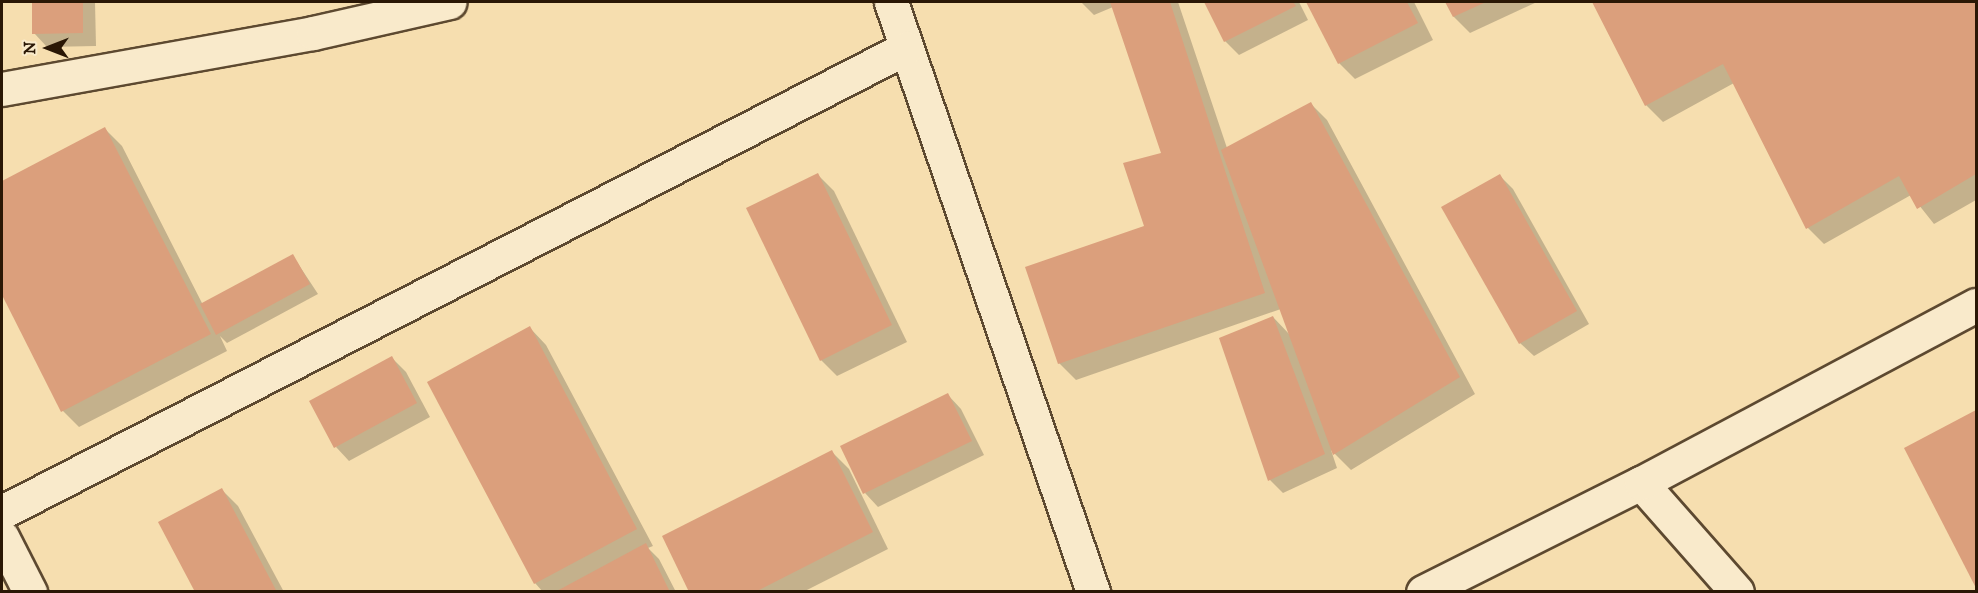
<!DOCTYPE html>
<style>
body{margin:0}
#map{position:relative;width:1978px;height:593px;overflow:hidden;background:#f6deaf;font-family:"IM FELL DW Pica",serif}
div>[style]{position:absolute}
.shadow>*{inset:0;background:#0003}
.building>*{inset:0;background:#db9f7c}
.roads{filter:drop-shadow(2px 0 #5d4930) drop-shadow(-2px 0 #5d4930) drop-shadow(0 2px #5d4930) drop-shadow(0 -2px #5d4930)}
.street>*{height:33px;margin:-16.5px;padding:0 16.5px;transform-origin:16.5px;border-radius:16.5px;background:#f9eacb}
span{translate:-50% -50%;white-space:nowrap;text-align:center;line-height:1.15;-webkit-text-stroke:4.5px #f9eacb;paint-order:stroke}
.frame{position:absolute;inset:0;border:3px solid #2a1705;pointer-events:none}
.north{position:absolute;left:18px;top:18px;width:60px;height:60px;-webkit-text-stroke:4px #f9eacb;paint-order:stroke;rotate:270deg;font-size:16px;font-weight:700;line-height:24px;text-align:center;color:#2a1705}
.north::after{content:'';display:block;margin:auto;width:21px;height:27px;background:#2a1705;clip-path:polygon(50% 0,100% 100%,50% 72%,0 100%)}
</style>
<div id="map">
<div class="shadow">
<i style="clip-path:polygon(33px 2px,95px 2px,96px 46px,47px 47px,34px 33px)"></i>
<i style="clip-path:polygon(1081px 2px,1178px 2px,1227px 148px,1311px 104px,1327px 120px,1475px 394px,1351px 470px,1331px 450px,1337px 468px,1283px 493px,1270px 480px,1273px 317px,1291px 336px,1281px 309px,1076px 380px,1059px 363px,1146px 227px,1162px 153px,1113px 7px,1094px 15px)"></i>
<i style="clip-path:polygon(1206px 2px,1299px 2px,1308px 20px,1239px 55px,1225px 41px)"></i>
<i style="clip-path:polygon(1308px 2px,1414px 2px,1433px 40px,1355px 79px,1339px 63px)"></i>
<i style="clip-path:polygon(1447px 2px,1537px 2px,1470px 33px,1454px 17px)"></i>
<i style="clip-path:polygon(1594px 2px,1976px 2px,1976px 200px,1934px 224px,1911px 195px,1824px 244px,1808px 228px,1734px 83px,1663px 122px,1646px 105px)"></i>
<i style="clip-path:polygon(105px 129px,122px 146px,203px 305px,293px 256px,318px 294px,227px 343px,220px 336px,227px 351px,79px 427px,63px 411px,2px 292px,2px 183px)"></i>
<i style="clip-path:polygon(817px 174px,834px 191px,907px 342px,837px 376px,821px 360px)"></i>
<i style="clip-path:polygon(1500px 176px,1513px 189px,1589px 324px,1534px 356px,1520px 343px)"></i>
<i style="clip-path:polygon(530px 328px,546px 345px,653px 546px,648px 548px,659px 559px,676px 592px,543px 592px,535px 583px)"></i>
<i style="clip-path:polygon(392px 358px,406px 372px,430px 417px,349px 461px,336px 447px)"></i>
<i style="clip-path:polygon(948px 395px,961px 409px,984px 455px,878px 507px,865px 493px)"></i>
<i style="clip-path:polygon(1976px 411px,1976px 584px,1906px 449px)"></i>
<i style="clip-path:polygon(832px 452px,849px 469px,888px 549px,803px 592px,691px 592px)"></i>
<i style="clip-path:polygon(222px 490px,238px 506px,284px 592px,197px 592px)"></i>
</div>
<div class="building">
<i style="clip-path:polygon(32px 2px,83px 2px,83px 33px,32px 34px)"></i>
<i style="clip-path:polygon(1110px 2px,1170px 2px,1265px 293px,1058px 364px,1025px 267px,1144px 226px,1123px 163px,1161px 153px)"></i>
<i style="clip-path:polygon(1204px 2px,1293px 2px,1296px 6px,1224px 42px)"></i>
<i style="clip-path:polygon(1306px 2px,1407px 2px,1418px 23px,1338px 64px)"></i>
<i style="clip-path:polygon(1445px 2px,1486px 2px,1453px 17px)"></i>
<i style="clip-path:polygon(1592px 2px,1976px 2px,1976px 174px,1917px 209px,1899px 176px,1806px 229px,1723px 64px,1645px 106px)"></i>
<i style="clip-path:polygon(1311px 102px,1460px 377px,1333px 455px,1221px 150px)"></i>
<i style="clip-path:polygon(105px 127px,211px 334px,61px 412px,2px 295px,2px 181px)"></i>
<i style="clip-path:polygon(818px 173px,892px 325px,820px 361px,746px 208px)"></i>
<i style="clip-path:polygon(1500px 174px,1577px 311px,1519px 344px,1441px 207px)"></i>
<i style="clip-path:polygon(293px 254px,310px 284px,216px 335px,200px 304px)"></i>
<i style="clip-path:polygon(1273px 316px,1325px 454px,1268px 481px,1219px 338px)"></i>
<i style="clip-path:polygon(530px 326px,637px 529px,534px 584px,427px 382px)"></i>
<i style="clip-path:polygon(392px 356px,417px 403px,334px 448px,309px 401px)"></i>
<i style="clip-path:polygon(948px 393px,972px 441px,863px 494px,840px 446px)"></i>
<i style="clip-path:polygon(1976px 410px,1976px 588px,1904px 448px)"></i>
<i style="clip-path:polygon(832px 450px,873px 532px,755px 592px,689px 592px,662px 536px)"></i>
<i style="clip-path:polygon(222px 488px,277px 592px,195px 592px,158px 522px)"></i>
<i style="clip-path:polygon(646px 543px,670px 592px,555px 592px)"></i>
</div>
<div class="roads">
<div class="street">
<i style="left:891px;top:2px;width:624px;rotate:71.1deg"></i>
<i style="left:2px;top:89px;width:316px;rotate:-10.2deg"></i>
<i style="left:313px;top:33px;width:140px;rotate:-12.8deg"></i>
<i style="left:1641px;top:483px;width:145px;rotate:48.6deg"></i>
<i style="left:2px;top:512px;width:1016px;rotate:-27.17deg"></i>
<i style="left:2px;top:537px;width:62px;rotate:63deg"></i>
<i style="left:1423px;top:592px;width:244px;rotate:-26.6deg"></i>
<i style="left:1641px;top:483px;width:379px;rotate:-28deg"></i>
</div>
</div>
<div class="frame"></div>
<div class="north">N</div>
</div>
